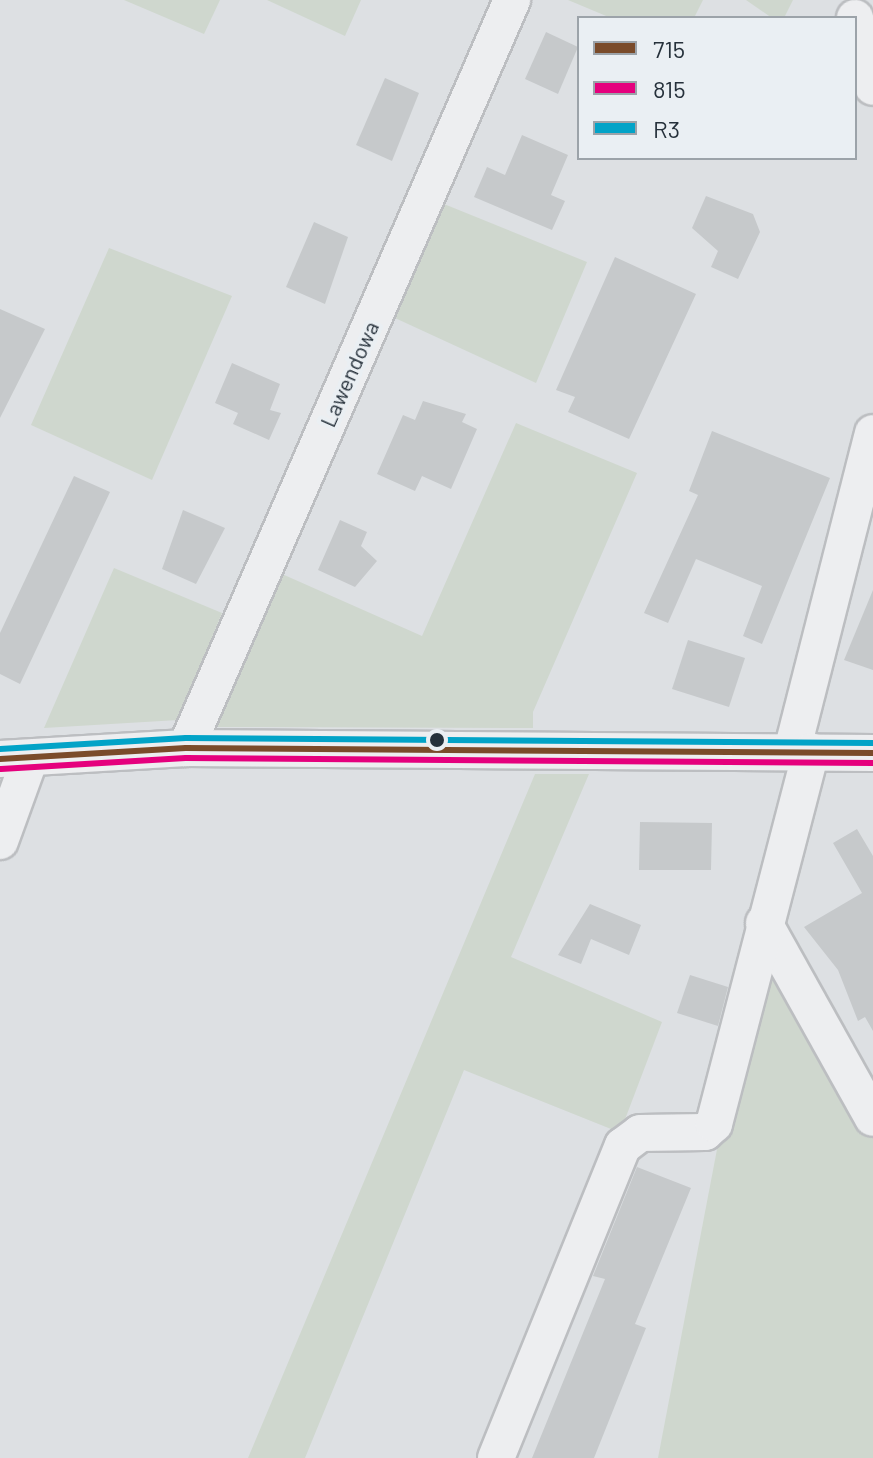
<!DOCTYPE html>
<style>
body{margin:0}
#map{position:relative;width:873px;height:1458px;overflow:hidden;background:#dde0e3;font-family:Barlow,sans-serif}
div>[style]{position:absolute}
.green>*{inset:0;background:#cfd7ce}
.building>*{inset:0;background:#c6c9cb}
.roads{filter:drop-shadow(2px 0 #bcbec1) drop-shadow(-2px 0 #bcbec1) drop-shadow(0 2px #bcbec1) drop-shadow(0 -2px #bcbec1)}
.minor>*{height:36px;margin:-18px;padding:0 18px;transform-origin:18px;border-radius:18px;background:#edeef0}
.bus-1>*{height:6px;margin:-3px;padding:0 3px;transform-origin:3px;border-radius:3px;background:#7a4b2a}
.bus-2>*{height:6px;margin:-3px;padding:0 3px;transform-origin:3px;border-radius:3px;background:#e5007d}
.bus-3>*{height:6px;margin:-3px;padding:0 3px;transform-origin:3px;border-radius:3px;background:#02a3c7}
.dots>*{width:22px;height:22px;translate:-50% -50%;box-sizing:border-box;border:4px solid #eaeff3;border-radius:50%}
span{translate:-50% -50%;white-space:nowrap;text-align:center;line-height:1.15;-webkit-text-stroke:8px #eaeff3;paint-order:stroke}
.street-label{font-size:22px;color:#26313b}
.legend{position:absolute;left:577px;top:16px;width:280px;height:144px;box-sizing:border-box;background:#eaeff3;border:2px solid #9ca3a9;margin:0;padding:10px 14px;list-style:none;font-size:24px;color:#26313b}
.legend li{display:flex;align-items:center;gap:16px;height:40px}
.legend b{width:40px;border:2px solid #9ca3a9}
</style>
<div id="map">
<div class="green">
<i style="clip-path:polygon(124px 0,220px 0,204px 34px)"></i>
<i style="clip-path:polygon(267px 0,361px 0,345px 36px)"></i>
<i style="clip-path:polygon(568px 0,703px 0,694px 18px,611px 18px)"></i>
<i style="clip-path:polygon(746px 0,793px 0,784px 18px,772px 18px)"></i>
<i style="clip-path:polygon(444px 204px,587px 262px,536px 383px,395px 318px)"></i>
<i style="clip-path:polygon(109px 248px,232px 296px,152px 480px,31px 425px)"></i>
<i style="clip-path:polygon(516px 423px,637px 473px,533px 712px,533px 728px,217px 727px,282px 574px,422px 636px)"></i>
<i style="clip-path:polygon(114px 568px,222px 613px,178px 720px,44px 728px)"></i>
<i style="clip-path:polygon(535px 774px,589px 774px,511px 957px,662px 1022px,624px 1122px,616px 1131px,464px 1070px,305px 1458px,248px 1458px)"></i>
<i style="clip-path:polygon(766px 942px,873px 1136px,873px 1458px,658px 1458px,723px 1118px)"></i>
</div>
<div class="building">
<i style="clip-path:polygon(546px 32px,578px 47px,558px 94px,525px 79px)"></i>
<i style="clip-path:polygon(385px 78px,419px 93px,392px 161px,356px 145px)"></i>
<i style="clip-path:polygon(522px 135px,568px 155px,551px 195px,565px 201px,552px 230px,474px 197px,487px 167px,505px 175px)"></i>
<i style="clip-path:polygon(706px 196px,753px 214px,760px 232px,738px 279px,711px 267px,718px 251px,692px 228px)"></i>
<i style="clip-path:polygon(314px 222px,348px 237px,325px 304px,286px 287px)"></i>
<i style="clip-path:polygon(615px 257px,696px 294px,629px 439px,568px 412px,575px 397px,556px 390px)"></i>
<i style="clip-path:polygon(0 309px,45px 329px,0 418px)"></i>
<i style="clip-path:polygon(232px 363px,280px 384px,270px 410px,281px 413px,269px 440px,233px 424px,238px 413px,215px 403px)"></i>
<i style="clip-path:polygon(423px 401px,466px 414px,462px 422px,477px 429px,451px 489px,422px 476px,415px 491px,377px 474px,403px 415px,415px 420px)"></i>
<i style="clip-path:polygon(712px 431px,830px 478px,762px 644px,743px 636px,762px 586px,696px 559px,668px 623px,644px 613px,698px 495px,689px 491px)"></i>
<i style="clip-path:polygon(74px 476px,110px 492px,20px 684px,0 674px,0 633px)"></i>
<i style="clip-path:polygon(183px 510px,225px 528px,196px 584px,162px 569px)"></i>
<i style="clip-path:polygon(340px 520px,367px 532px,361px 546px,377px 561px,355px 587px,318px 570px)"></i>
<i style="clip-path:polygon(873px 590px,873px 670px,844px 660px)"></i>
<i style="clip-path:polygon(688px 640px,745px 658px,729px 707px,672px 689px)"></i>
<i style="clip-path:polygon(640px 822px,712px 823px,711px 870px,639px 870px)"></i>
<i style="clip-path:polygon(857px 829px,873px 856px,873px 1031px,865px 1017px,858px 1021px,838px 970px,804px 927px,862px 893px,833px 843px)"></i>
<i style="clip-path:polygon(590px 904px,641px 925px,629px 955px,591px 939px,581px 964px,558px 955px)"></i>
<i style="clip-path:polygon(690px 975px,728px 987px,718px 1026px,677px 1013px)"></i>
<i style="clip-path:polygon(637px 1167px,691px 1188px,635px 1324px,646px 1328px,594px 1458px,532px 1458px,605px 1279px,593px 1276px)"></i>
</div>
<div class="roads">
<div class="minor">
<i style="left:855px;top:18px;width:71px;rotate:75.4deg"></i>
<i style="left:186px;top:748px;width:816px;rotate:-66.45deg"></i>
<i style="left:792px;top:751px;width:328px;rotate:-75.7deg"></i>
<i style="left:0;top:759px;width:186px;rotate:-3.4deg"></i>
<i style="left:186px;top:748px;width:687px;rotate:0.42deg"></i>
<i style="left:0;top:841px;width:88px;rotate:-70.1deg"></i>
<i style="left:764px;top:923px;width:223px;rotate:60.8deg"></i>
<i style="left:496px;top:1458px;width:337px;rotate:-67.9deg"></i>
<i style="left:623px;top:1146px;width:21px;rotate:-37deg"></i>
<i style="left:640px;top:1133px;width:65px;rotate:-0.9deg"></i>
<i style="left:705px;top:1132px;width:12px;rotate:-42deg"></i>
<i style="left:714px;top:1124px;width:385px;rotate:-75.4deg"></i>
</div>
</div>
<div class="bus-1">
<i style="left:0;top:759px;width:186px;rotate:-3.4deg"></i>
<i style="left:186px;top:748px;width:687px;rotate:0.42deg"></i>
</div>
<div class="bus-2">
<i style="left:1px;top:769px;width:185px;rotate:-3.4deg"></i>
<i style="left:186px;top:758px;width:687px;rotate:0.42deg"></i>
</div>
<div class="bus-3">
<i style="left:0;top:749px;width:186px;rotate:-3.4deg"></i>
<i style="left:186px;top:738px;width:687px;rotate:0.42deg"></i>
</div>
<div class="dots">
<i style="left:437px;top:740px;background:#26313b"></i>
</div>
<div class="street-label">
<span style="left:349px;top:374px;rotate:-66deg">Lawendowa</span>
</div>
<ul class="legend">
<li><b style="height:10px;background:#7a4b2a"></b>715</li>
<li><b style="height:10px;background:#e5007d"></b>815</li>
<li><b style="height:10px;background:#02a3c7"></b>R3</li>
</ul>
</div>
